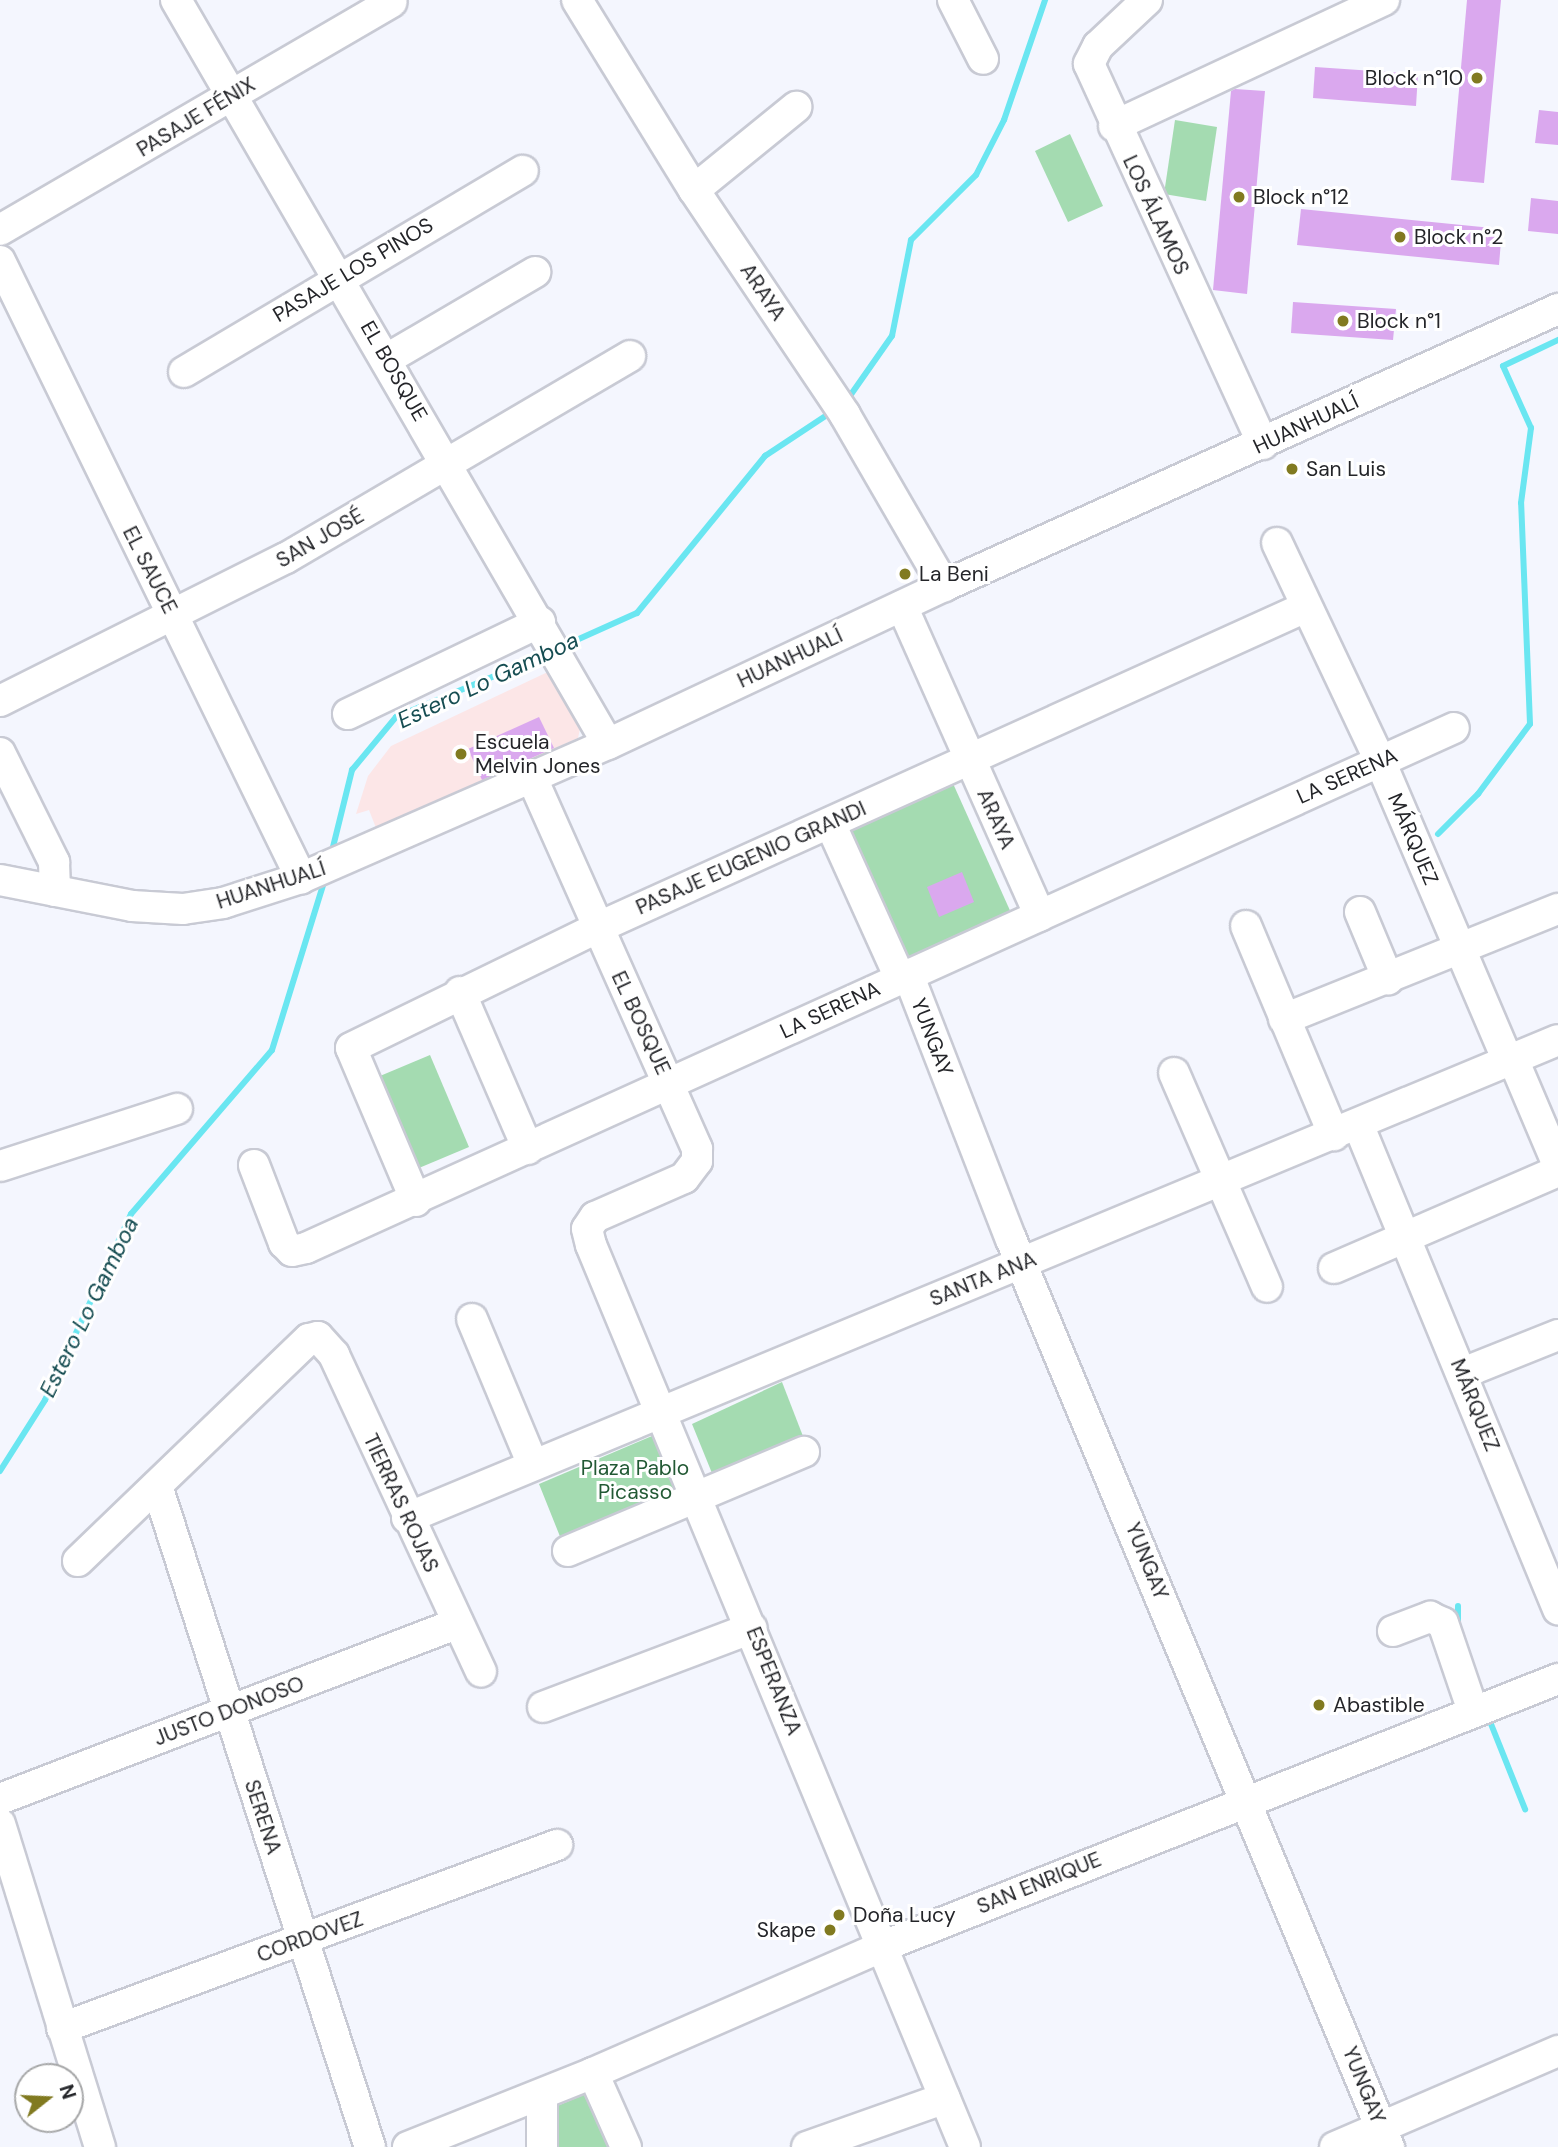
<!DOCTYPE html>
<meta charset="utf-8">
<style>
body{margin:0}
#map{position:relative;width:1558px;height:2147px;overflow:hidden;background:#f4f6fe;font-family:"DM Sans",sans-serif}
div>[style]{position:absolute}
.education>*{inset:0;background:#fce6e7}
.green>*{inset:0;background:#a4dbb1}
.stream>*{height:6px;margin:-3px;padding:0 3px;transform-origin:3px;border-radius:3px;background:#6ae6f1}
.building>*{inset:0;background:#daa8ee}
.roads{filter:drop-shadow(2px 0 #c8cad4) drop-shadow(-2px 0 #c8cad4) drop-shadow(0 2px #c8cad4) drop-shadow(0 -2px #c8cad4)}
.minor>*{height:30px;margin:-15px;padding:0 15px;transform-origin:15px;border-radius:15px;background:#fff}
.dots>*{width:19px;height:19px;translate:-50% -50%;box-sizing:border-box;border:4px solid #fff;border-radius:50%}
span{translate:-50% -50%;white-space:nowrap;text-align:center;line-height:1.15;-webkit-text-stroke:6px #fff;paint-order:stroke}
.poi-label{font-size:21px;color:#242529}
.right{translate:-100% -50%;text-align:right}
.left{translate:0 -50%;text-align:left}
.street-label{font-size:21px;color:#242529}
.park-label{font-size:21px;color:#225934}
.water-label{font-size:23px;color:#164d52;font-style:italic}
.north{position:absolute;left:14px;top:2063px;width:70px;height:70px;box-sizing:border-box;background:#fff;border:2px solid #a7a8a9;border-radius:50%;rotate:72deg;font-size:19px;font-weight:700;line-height:28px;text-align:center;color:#242529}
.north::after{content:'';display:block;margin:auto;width:24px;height:32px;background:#817a20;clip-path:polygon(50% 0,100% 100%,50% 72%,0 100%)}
</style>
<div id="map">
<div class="education">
<i style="clip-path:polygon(552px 670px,580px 729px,578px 738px,376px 828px,369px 810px,356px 814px,368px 776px,391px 746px)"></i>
</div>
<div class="green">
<i style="clip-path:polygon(1175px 120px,1217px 127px,1206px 201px,1164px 194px)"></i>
<i style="clip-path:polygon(1070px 134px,1103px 206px,1068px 222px,1035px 151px)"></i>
<i style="clip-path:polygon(951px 779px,1012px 915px,909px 961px,848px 826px)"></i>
<i style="clip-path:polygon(430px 1055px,469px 1147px,419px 1168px,380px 1076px)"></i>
<i style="clip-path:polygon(782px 1382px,806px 1444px,716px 1483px,692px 1424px)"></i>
<i style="clip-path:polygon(652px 1436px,680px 1499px,563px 1544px,539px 1484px)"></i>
<i style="clip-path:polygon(593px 2091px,616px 2147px,557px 2147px,557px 2106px)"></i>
</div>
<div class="stream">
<i style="left:845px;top:403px;width:82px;rotate:-55deg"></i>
<i style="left:892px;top:336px;width:98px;rotate:-78.8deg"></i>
<i style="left:911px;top:240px;width:92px;rotate:-45deg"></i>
<i style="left:976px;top:175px;width:62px;rotate:-63deg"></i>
<i style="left:1004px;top:120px;width:127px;rotate:-71.1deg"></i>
<i style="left:561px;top:647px;width:83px;rotate:-24.1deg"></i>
<i style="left:637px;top:613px;width:203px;rotate:-50.8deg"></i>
<i style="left:765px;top:456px;width:82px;rotate:-33.5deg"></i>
<i style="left:1438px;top:834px;width:57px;rotate:-45deg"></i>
<i style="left:1478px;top:794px;width:87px;rotate:-53.4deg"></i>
<i style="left:1530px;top:724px;width:221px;rotate:-92.3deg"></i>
<i style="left:1521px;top:503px;width:76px;rotate:-82.4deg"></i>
<i style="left:1531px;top:428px;width:68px;rotate:-114.3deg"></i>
<i style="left:1503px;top:366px;width:61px;rotate:-25.3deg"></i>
<i style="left:331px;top:855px;width:88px;rotate:-76.1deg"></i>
<i style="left:352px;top:770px;width:69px;rotate:-50.3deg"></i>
<i style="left:396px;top:717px;width:161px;rotate:-22.6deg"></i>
<i style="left:0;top:1471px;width:84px;rotate:-57.6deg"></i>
<i style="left:45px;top:1400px;width:205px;rotate:-65.2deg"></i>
<i style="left:131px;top:1214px;width:216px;rotate:-49.3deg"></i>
<i style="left:272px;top:1050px;width:179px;rotate:-72.8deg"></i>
<i style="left:1458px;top:1606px;width:19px;rotate:90deg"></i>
<i style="left:1491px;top:1724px;width:92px;rotate:68.2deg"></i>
</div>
<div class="building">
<i style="clip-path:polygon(1467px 0,1501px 0,1484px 183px,1451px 180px)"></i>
<i style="clip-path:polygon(1315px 67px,1418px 74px,1416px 106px,1313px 98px)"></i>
<i style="clip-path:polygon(1235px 89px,1265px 91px,1247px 294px,1213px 290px,1231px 91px)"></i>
<i style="clip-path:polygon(1539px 110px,1558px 112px,1558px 145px,1535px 143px)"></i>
<i style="clip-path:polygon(1531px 198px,1558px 201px,1558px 234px,1528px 231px)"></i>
<i style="clip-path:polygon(1301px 209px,1502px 229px,1499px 265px,1297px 245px)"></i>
<i style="clip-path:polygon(1293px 302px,1396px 309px,1393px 340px,1291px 333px)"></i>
<i style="clip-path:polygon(539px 717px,554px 748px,482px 780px,468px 749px)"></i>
<i style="clip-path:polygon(962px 872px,974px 902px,939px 917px,927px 887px)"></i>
</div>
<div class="roads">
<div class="minor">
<i style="left:176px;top:0;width:860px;rotate:59.86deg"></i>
<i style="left:577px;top:0;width:223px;rotate:58.4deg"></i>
<i style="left:694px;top:190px;width:271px;rotate:56.1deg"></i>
<i style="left:845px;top:415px;width:198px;rotate:59.9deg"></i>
<i style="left:953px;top:0;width:66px;rotate:63deg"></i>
<i style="left:1147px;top:0;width:67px;rotate:136.8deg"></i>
<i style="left:1098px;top:46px;width:20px;rotate:117deg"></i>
<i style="left:1089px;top:64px;width:418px;rotate:65.4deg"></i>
<i style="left:1114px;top:126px;width:298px;rotate:-25deg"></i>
<i style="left:694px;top:190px;width:132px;rotate:-39.1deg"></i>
<i style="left:0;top:230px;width:453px;rotate:-30.2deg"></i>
<i style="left:0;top:261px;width:687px;rotate:63.99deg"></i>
<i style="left:387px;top:359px;width:172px;rotate:-30.4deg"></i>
<i style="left:184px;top:372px;width:394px;rotate:-30.7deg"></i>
<i style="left:1277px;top:543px;width:241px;rotate:64.7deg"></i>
<i style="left:1380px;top:761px;width:326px;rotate:66.9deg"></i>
<i style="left:902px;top:606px;width:339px;rotate:66deg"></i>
<i style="left:0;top:701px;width:320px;rotate:-26.6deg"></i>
<i style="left:286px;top:558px;width:399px;rotate:-30.4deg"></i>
<i style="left:348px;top:714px;width:213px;rotate:-25.6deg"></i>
<i style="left:0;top:753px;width:122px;rotate:63.6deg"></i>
<i style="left:54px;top:862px;width:29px;rotate:88deg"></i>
<i style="left:532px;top:778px;width:406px;rotate:66deg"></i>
<i style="left:697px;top:1149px;width:12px;rotate:90deg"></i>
<i style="left:697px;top:1161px;width:21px;rotate:127deg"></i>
<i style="left:684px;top:1178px;width:97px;rotate:156.3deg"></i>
<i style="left:595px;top:1217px;width:14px;rotate:124deg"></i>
<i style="left:587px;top:1229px;width:16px;rotate:76deg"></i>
<i style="left:591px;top:1245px;width:976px;rotate:67.48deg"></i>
<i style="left:830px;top:823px;width:170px;rotate:65.7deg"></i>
<i style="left:0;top:880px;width:135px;rotate:11.1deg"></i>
<i style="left:132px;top:906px;width:51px;rotate:3.4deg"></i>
<i style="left:183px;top:909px;width:40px;rotate:-8.5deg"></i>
<i style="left:223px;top:903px;width:82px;rotate:-17.8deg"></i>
<i style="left:301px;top:878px;width:335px;rotate:-23.6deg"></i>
<i style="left:608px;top:744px;width:371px;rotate:-25.2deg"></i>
<i style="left:944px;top:586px;width:674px;rotate:-24.28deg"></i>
<i style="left:1360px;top:912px;width:73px;rotate:67.3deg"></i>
<i style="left:1246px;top:926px;width:227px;rotate:67.2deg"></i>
<i style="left:908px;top:974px;width:284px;rotate:68.8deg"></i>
<i style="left:1011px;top:1239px;width:984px;rotate:67.4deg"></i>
<i style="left:460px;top:992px;width:171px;rotate:66.6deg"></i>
<i style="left:1284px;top:1019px;width:295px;rotate:-21.9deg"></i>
<i style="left:1513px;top:1059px;width:115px;rotate:67deg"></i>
<i style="left:1174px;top:1073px;width:233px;rotate:66.5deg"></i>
<i style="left:1358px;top:1124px;width:525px;rotate:67.59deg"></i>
<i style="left:254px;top:1165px;width:84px;rotate:69deg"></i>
<i style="left:284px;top:1243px;width:11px;rotate:45deg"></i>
<i style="left:292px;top:1251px;width:14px;rotate:-12deg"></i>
<i style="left:306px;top:1248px;width:1260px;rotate:-24.37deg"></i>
<i style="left:0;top:1166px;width:186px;rotate:-17.9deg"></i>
<i style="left:416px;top:1201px;width:166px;rotate:-113deg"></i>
<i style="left:351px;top:1048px;width:274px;rotate:-26deg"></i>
<i style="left:597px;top:928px;width:778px;rotate:-24.36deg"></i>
<i style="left:1334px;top:1268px;width:244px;rotate:-23.4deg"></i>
<i style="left:472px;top:1319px;width:158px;rotate:67.3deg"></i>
<i style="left:1463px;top:1373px;width:102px;rotate:-21.8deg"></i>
<i style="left:157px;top:1486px;width:694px;rotate:72.14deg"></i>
<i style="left:407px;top:1518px;width:1246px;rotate:-22.55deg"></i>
<i style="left:568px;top:1551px;width:256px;rotate:-22.8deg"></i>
<i style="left:78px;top:1561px;width:320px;rotate:-43.9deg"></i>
<i style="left:309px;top:1339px;width:9px;rotate:-13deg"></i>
<i style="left:318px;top:1337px;width:24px;rotate:48deg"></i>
<i style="left:334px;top:1355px;width:349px;rotate:65.1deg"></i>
<i style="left:1393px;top:1631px;width:40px;rotate:-21deg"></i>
<i style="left:1430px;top:1617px;width:14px;rotate:25deg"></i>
<i style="left:1443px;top:1623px;width:93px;rotate:71.2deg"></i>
<i style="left:543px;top:1707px;width:223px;rotate:-20.7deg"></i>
<i style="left:0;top:1799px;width:489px;rotate:-21deg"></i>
<i style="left:0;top:1824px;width:338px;rotate:72.8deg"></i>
<i style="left:62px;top:2028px;width:528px;rotate:-20.29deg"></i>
<i style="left:593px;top:2073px;width:81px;rotate:66deg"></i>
<i style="left:408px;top:2147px;width:199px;rotate:-21.8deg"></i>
<i style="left:593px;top:2073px;width:314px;rotate:-23.6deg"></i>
<i style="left:881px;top:1947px;width:728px;rotate:-21.6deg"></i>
<i style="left:542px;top:2147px;width:52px;rotate:-90deg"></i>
<i style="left:807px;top:2147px;width:146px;rotate:-19.5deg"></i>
<i style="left:1335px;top:2147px;width:243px;rotate:-23.3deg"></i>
</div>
</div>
<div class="dots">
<i style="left:1477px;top:78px;background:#817a20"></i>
<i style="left:1239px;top:197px;background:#817a20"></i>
<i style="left:1400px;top:237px;background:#817a20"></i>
<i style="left:1343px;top:321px;background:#817a20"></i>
<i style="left:1292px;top:469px;background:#817a20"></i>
<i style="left:905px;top:574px;background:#817a20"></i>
<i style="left:461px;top:754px;background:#817a20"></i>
<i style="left:1319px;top:1705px;background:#817a20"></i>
<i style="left:839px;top:1915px;background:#817a20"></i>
<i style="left:830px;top:1930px;background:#817a20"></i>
</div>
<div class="poi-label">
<span class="right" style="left:1463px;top:78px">Block n°10</span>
<span class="left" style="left:1253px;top:197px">Block n°12</span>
<span class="left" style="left:1414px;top:237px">Block n°2</span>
<span class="left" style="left:1357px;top:321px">Block n°1</span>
<span class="left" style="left:1306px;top:469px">San Luis</span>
<span class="left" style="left:919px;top:574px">La Beni</span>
<span class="left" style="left:475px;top:754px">Escuela<br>Melvin Jones</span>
<span class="left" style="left:1333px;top:1705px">Abastible</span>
<span class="left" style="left:853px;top:1915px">Doña Lucy</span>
<span class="right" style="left:816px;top:1930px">Skape</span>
</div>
<div class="street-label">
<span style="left:196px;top:117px;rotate:-31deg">PASAJE FÉNIX</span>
<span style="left:1156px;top:215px;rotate:65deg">LOS ÁLAMOS</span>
<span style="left:353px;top:270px;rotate:-31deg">PASAJE LOS PINOS</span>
<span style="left:763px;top:292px;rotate:56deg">ARAYA</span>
<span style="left:394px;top:371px;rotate:60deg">EL BOSQUE</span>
<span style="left:1306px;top:424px;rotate:-25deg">HUANHUALÍ</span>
<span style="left:320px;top:538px;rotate:-30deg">SAN JOSÉ</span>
<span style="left:150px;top:570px;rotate:63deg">EL SAUCE</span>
<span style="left:790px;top:658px;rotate:-25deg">HUANHUALÍ</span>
<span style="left:1347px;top:776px;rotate:-24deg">LA SERENA</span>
<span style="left:996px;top:819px;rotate:66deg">ARAYA</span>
<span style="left:1413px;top:839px;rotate:67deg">MÁRQUEZ</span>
<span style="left:751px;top:858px;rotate:-24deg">PASAJE EUGENIO GRANDI</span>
<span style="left:271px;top:885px;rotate:-18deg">HUANHUALÍ</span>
<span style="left:830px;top:1010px;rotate:-25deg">LA SERENA</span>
<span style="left:641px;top:1023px;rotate:65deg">EL BOSQUE</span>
<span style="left:932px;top:1037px;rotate:69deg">YUNGAY</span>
<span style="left:983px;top:1279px;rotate:-22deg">SANTA ANA</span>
<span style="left:1475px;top:1405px;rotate:68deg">MÁRQUEZ</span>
<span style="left:401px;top:1503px;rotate:65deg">TIERRAS ROJAS</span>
<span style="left:1147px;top:1561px;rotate:68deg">YUNGAY</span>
<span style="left:774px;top:1681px;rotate:68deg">ESPERANZA</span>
<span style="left:229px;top:1711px;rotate:-21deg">JUSTO DONOSO</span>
<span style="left:263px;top:1817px;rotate:72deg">SERENA</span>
<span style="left:1039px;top:1883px;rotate:-22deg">SAN ENRIQUE</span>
<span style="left:310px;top:1937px;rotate:-20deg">CORDOVEZ</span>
<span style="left:1364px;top:2085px;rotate:68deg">YUNGAY</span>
</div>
<div class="park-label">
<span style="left:635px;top:1480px">Plaza Pablo<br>Picasso</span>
</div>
<div class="water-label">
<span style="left:488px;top:680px;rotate:-25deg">Estero Lo Gamboa</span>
<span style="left:89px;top:1307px;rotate:-64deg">Estero Lo Gamboa</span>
</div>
<div class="north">N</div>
</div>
